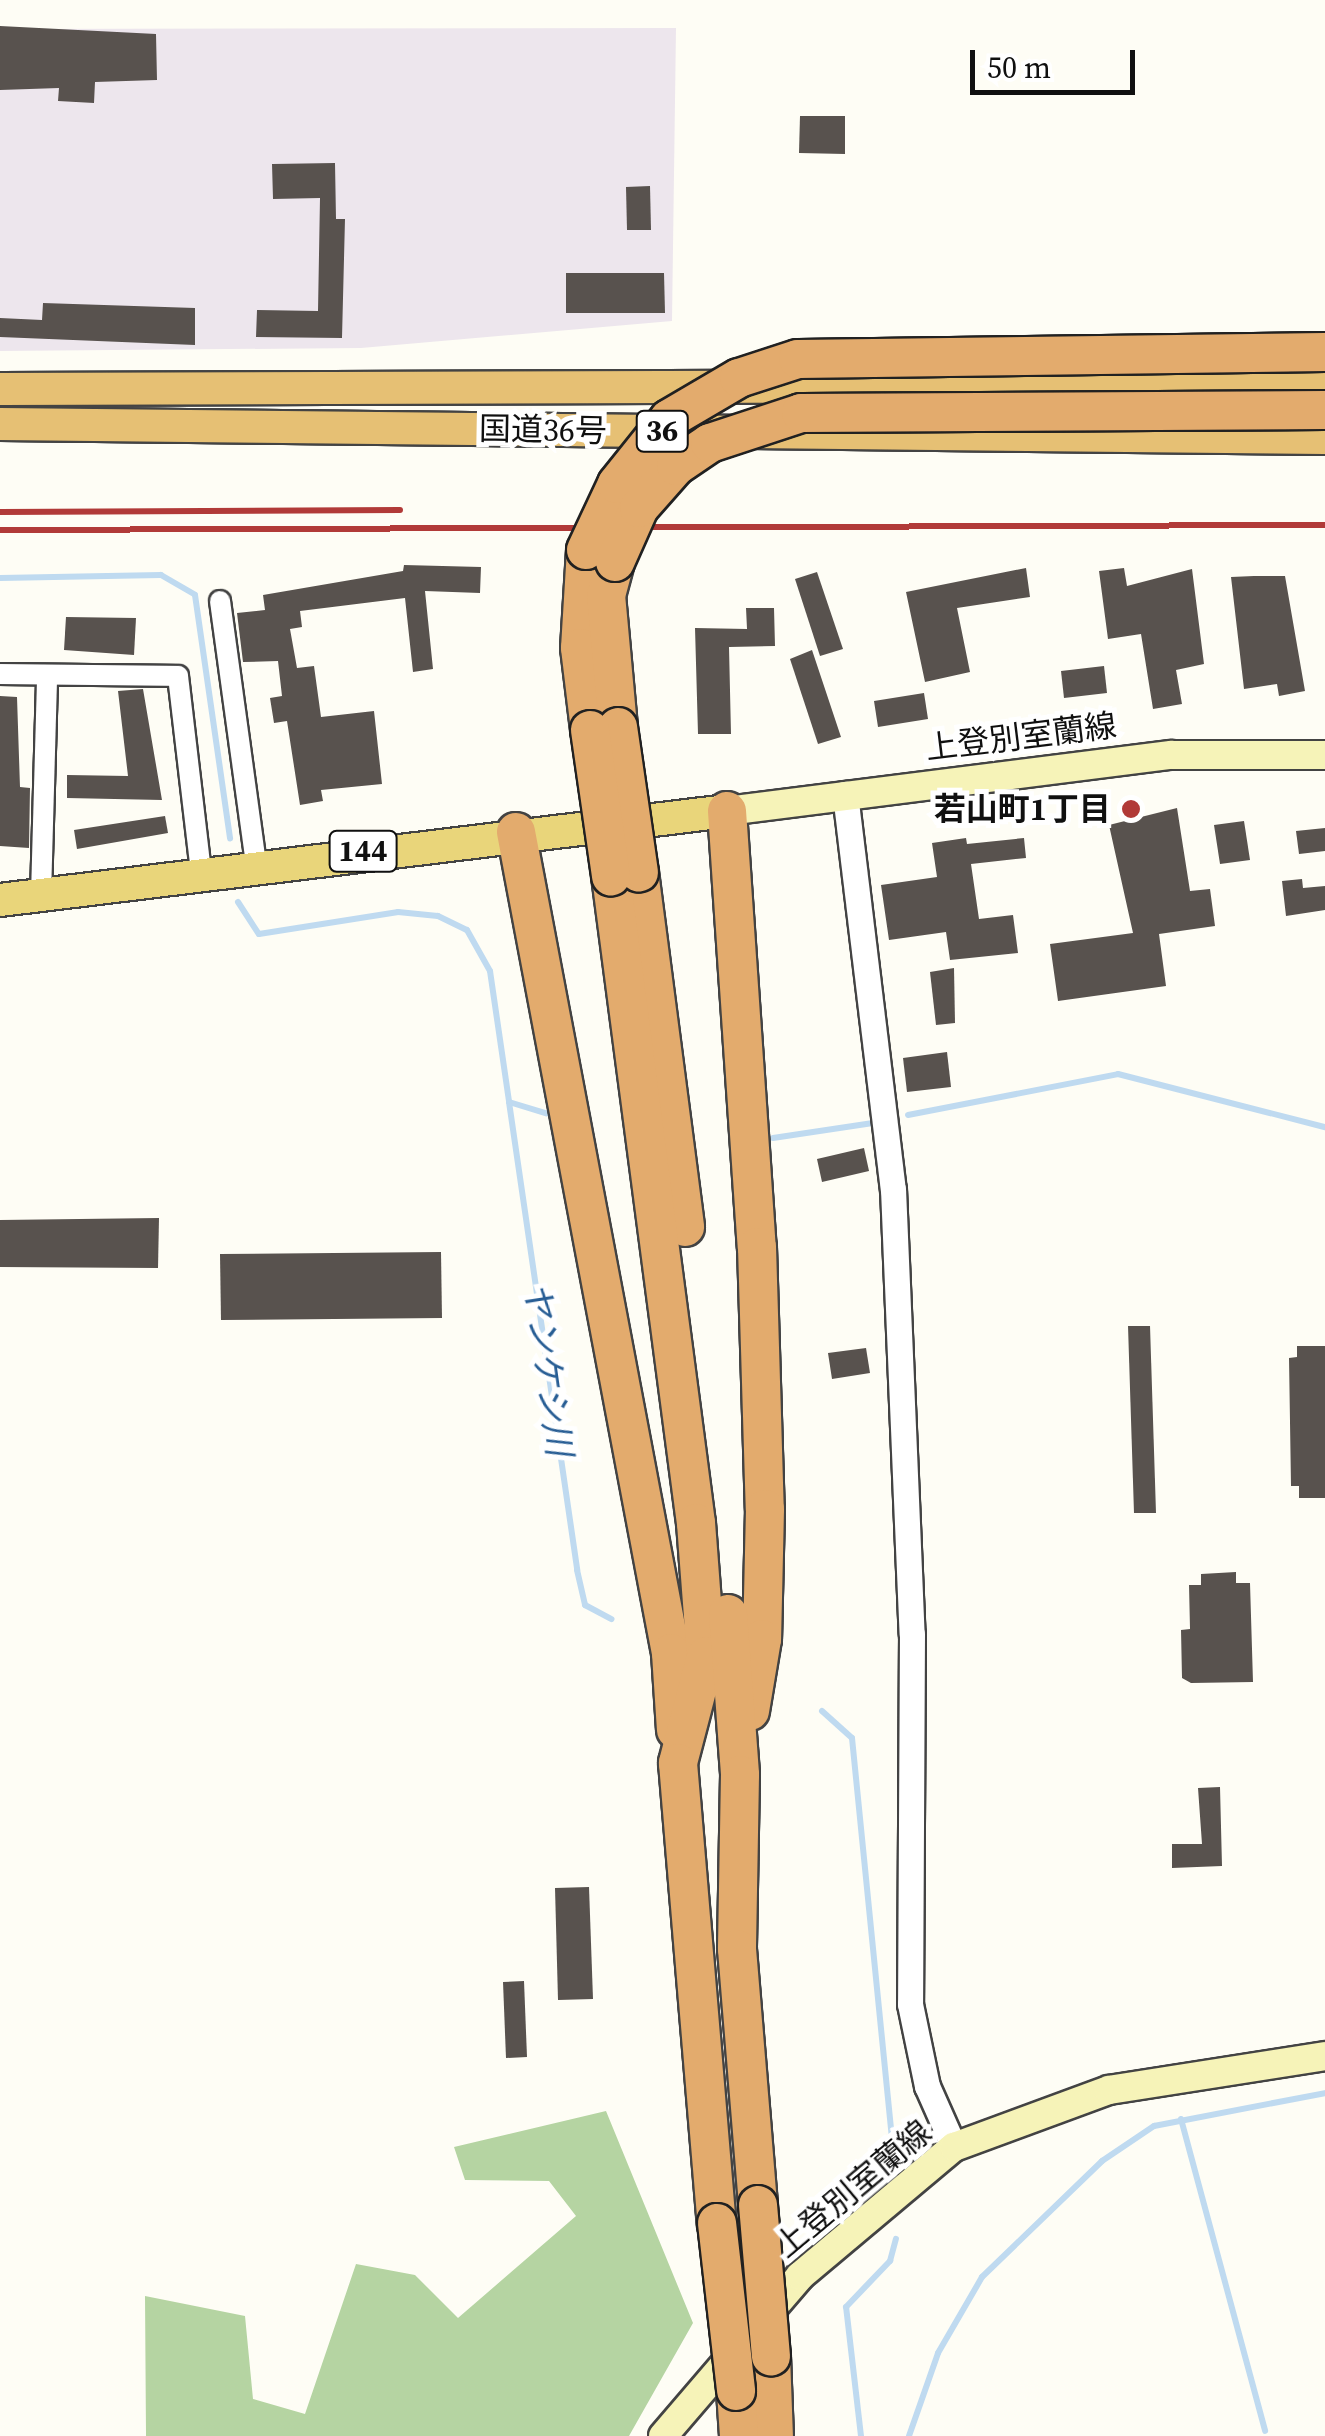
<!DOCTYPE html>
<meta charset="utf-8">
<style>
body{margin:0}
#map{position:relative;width:1325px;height:2436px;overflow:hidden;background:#fefdf5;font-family:"Source Serif 4","Noto Sans JP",serif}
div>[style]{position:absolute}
.industrial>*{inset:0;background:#ede6ed}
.forest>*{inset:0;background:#b5d4a2}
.stream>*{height:6px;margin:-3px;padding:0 3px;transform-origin:3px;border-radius:3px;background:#bfdaf0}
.building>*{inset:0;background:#58524e}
.roads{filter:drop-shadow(2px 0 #434343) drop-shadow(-2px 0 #434343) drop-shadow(0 2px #434343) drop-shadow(0 -2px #434343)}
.minor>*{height:20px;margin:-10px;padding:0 10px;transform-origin:10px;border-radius:10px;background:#fff}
.tertiary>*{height:25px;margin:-12.5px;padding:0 12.5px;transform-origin:12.5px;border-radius:12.5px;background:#fff}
.secondary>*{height:28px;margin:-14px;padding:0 14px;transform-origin:14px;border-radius:14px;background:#f6f3b8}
.primary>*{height:32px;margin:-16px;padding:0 16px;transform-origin:16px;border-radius:16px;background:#e9d57a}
.trunk>*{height:32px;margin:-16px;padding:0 16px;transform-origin:16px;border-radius:16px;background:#e6c074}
.motorway>*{height:38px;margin:-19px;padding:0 19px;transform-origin:19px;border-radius:19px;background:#e3ab6d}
.rail>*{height:6px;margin:-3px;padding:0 3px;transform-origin:3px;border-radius:3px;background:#b13a38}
.bridges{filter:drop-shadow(2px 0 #212121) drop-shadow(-2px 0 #212121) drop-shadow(0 2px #212121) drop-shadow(0 -2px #212121)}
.motorway-bridge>*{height:38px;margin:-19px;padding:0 19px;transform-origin:19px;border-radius:19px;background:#e3ab6d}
.dots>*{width:28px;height:28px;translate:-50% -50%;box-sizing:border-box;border:5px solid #fff;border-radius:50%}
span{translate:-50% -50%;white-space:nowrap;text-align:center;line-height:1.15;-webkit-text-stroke:10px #fff;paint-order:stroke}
.shield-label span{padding:2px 8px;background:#fff;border:2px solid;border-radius:8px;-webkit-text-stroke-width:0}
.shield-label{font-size:30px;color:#101010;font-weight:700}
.street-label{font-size:32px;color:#101010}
.poi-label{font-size:32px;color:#101010;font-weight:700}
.right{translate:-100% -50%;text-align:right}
.water-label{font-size:35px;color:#275d94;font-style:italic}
.scale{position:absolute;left:970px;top:50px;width:165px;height:45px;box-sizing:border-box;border:5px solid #101010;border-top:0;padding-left:12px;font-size:30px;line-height:35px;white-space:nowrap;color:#101010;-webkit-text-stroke:8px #fff;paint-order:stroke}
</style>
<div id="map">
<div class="industrial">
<i style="clip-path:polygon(676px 28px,672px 321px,361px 348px,0 351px,0 29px)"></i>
</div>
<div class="forest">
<i style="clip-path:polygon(606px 2111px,693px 2323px,629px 2436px,146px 2436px,145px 2296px,245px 2316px,253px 2399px,305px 2414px,356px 2264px,415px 2275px,458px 2318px,576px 2216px,549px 2181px,465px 2180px,454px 2147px)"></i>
</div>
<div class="stream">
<i style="left:0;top:578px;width:161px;rotate:-1.1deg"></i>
<i style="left:161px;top:575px;width:39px;rotate:30deg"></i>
<i style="left:195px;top:595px;width:246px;rotate:81.8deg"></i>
<i style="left:238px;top:902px;width:38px;rotate:57deg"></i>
<i style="left:259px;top:934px;width:141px;rotate:-9deg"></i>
<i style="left:398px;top:912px;width:40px;rotate:5.7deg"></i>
<i style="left:438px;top:916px;width:32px;rotate:26deg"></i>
<i style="left:467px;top:930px;width:47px;rotate:60.7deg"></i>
<i style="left:490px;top:971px;width:132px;rotate:81.7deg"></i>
<i style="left:509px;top:1102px;width:39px;rotate:17deg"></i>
<i style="left:509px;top:1102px;width:473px;rotate:81.7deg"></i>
<i style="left:577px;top:1570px;width:36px;rotate:77deg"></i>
<i style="left:585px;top:1605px;width:30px;rotate:28deg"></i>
<i style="left:908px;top:1115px;width:214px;rotate:-11deg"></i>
<i style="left:1118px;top:1074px;width:214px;rotate:14.4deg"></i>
<i style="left:773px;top:1138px;width:101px;rotate:-8.5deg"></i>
<i style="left:822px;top:1711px;width:40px;rotate:42deg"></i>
<i style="left:852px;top:1738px;width:402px;rotate:84.3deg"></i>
<i style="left:1181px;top:2119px;width:323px;rotate:74.9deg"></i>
<i style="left:861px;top:2436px;width:130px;rotate:-96.6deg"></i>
<i style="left:846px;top:2307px;width:64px;rotate:-46.3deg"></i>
<i style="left:890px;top:2261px;width:23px;rotate:-75deg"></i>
<i style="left:909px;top:2436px;width:88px;rotate:-70.7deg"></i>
<i style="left:938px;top:2353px;width:88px;rotate:-59.9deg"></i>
<i style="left:982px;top:2277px;width:167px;rotate:-44deg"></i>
<i style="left:1102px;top:2161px;width:63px;rotate:-33.9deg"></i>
<i style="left:1154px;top:2126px;width:174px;rotate:-10.9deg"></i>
</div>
<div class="building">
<i style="clip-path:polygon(0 26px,156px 34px,157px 80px,95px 82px,94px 103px,58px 101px,59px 88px,0 90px)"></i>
<i style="clip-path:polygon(800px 116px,845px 116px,845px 154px,799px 153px)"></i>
<i style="clip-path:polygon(335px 163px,336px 219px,345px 219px,342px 338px,256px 337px,257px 310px,318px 311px,320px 198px,273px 199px,272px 164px)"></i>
<i style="clip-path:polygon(650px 186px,651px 230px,627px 230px,626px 187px)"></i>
<i style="clip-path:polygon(566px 273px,664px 273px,665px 313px,566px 313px)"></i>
<i style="clip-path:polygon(43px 303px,195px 308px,195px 345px,0 337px,0 318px,42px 320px)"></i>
<i style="clip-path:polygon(404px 565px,481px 567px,480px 593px,425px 591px,433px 669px,413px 672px,405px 598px,300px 611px,302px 627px,290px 629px,297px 668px,314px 666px,321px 717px,374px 711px,382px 784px,321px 790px,323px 801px,300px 805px,287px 721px,274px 723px,270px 698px,282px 696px,278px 661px,243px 662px,237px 613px,265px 610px,263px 595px,403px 571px)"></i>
<i style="clip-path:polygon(1026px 568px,1030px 597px,957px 608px,970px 672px,925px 682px,906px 592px)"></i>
<i style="clip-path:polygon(1124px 568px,1127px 586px,1192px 569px,1204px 664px,1176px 670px,1182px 704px,1153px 709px,1141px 634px,1108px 639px,1099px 571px)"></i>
<i style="clip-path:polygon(817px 572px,843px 649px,820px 656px,795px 579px)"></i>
<i style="clip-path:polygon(1254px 576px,1285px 576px,1305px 691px,1279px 696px,1277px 684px,1244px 689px,1231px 577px)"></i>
<i style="clip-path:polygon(746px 608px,774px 608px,775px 646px,729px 647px,731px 734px,698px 734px,695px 628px,747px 629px)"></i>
<i style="clip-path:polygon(66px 617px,136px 618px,134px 655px,64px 650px)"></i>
<i style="clip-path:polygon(812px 650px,841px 737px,818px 744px,790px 659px)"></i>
<i style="clip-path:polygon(1104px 666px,1107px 693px,1064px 698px,1061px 671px)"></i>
<i style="clip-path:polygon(143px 689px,162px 800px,67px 798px,67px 775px,128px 776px,118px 691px)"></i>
<i style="clip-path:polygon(924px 693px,928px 719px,878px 727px,874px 701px)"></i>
<i style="clip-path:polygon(0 696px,17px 697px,20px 787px,30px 788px,29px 848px,0 846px)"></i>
<i style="clip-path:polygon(1177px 808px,1190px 891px,1210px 889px,1215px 926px,1159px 934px,1166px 986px,1058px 1001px,1050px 944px,1133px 933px,1109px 825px)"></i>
<i style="clip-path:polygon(165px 816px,168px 833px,77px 849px,74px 830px)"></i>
<i style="clip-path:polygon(1244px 821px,1250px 860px,1220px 864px,1214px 825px)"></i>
<i style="clip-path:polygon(1325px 828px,1325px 851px,1299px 854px,1296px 831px)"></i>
<i style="clip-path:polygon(966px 838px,967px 844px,1024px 838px,1026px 858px,971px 864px,979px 919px,1013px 915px,1018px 953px,950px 960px,946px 932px,889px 940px,881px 885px,937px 877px,932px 843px)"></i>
<i style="clip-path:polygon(1302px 879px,1303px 888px,1325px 886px,1325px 910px,1286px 916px,1282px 881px)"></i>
<i style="clip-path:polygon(954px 968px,955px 1023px,936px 1025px,930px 972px)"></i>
<i style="clip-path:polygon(947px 1052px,951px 1087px,907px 1092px,903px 1058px)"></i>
<i style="clip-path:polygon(864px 1148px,869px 1171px,822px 1182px,817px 1159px)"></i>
<i style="clip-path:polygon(159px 1218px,158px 1268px,0 1267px,0 1220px)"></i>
<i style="clip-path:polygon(441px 1252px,442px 1318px,221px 1320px,220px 1254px)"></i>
<i style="clip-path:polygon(1128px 1326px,1150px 1326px,1156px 1513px,1134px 1513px)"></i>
<i style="clip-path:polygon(1297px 1346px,1325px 1346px,1325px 1498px,1299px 1498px,1299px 1486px,1291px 1486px,1289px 1358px,1297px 1357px)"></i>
<i style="clip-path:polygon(866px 1348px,870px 1373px,832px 1379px,828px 1353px)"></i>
<i style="clip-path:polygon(1236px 1572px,1236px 1583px,1250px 1583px,1253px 1682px,1191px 1683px,1182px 1678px,1181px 1630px,1190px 1629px,1189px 1585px,1201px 1585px,1201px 1574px)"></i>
<i style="clip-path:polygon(1220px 1787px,1222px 1866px,1172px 1868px,1172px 1844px,1202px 1844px,1198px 1788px)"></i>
<i style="clip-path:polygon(589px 1887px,593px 1999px,558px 2000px,555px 1888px)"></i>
<i style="clip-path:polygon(524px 1981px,527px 2057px,506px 2058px,503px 1982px)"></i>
</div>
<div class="roads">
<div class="minor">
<i style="left:220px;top:601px;width:265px;rotate:82.2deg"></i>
<i style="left:0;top:674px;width:178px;rotate:0.6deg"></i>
<i style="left:178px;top:676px;width:197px;rotate:83.3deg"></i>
<i style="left:41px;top:895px;width:220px;rotate:-88.4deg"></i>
</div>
<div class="tertiary">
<i style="left:845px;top:794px;width:398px;rotate:83.1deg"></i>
<i style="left:893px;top:1189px;width:445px;rotate:87.6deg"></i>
<i style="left:912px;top:1634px;width:370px;rotate:90.3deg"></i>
<i style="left:910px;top:2004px;width:84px;rotate:78.3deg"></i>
<i style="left:927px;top:2086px;width:67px;rotate:66.1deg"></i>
</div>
<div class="secondary">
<i style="left:727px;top:811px;width:449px;rotate:-7.2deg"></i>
<i style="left:1172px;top:755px;width:153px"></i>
<i style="left:663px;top:2436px;width:211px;rotate:-49.4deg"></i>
<i style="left:800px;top:2276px;width:201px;rotate:-40deg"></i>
<i style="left:954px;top:2147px;width:165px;rotate:-20.2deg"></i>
<i style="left:1109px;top:2090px;width:219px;rotate:-8.9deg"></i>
</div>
<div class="primary">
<i style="left:0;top:900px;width:732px;rotate:-6.98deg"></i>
</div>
<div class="trunk">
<i style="left:0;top:389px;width:1325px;rotate:-0.17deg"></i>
<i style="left:0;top:424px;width:1325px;rotate:0.61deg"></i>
</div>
<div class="motorway">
<i style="left:586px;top:550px;width:98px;rotate:93.5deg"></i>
<i style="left:580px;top:648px;width:83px;rotate:83deg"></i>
<i style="left:615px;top:562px;width:34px;rotate:105deg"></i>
<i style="left:606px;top:595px;width:133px;rotate:84.8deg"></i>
<i style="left:727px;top:811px;width:437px;rotate:86.1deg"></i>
<i style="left:757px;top:1247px;width:262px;rotate:88.3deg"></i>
<i style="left:765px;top:1509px;width:130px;rotate:91.3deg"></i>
<i style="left:762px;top:1639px;width:73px;rotate:99.5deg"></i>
<i style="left:516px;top:832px;width:836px;rotate:79.31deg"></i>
<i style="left:671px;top:1653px;width:77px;rotate:86.3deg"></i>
<i style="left:639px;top:872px;width:358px;rotate:82.6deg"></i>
<i style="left:611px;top:876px;width:653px;rotate:82.52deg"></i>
<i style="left:696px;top:1523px;width:133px;rotate:85.7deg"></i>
<i style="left:706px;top:1656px;width:111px;rotate:104.7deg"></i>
<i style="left:678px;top:1763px;width:462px;rotate:85.2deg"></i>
<i style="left:728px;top:1614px;width:161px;rotate:85.7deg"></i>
<i style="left:740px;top:1775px;width:174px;rotate:91deg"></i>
<i style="left:737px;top:1949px;width:257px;rotate:85.3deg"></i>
<i style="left:771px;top:2356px;width:80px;rotate:87.9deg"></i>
<i style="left:736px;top:2391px;width:45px;rotate:86.2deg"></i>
</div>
</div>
<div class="rail">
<i style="left:0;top:512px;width:400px;rotate:-0.3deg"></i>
<i style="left:0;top:530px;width:1325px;rotate:-0.22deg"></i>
</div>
<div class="bridges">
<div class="motorway-bridge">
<i style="left:586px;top:550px;width:73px;rotate:-64.8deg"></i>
<i style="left:617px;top:484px;width:83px;rotate:-51.3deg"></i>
<i style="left:669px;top:419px;width:81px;rotate:-30.4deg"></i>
<i style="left:739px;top:378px;width:62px;rotate:-17.9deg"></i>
<i style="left:798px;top:359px;width:527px;rotate:-0.76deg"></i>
<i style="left:615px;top:562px;width:59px;rotate:-66deg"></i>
<i style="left:639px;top:508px;width:56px;rotate:-48.6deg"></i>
<i style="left:676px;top:466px;width:41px;rotate:-34.1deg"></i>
<i style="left:710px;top:443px;width:96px;rotate:-18.2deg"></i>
<i style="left:801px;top:413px;width:524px;rotate:-0.33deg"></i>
<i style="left:618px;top:727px;width:147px;rotate:81.8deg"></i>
<i style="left:590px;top:730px;width:148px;rotate:81.8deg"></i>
<i style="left:758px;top:2205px;width:152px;rotate:85.1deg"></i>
<i style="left:717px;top:2223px;width:169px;rotate:83.5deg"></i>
</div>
</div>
<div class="dots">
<i style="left:1131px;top:809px;background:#b13a38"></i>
</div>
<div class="shield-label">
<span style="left:662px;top:431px">36</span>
<span style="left:363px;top:851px">144</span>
</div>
<div class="street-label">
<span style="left:543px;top:430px;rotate:1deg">国道36号</span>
<span style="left:1021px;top:737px;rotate:-7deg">上登別室蘭線</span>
<span style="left:853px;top:2189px;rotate:-40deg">上登別室蘭線</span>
</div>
<div class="poi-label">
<span class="right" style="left:1111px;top:809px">若山町1丁目</span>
</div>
<div class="water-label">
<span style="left:548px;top:1369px;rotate:82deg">ヤンケシ川</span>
</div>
<div class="scale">50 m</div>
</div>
